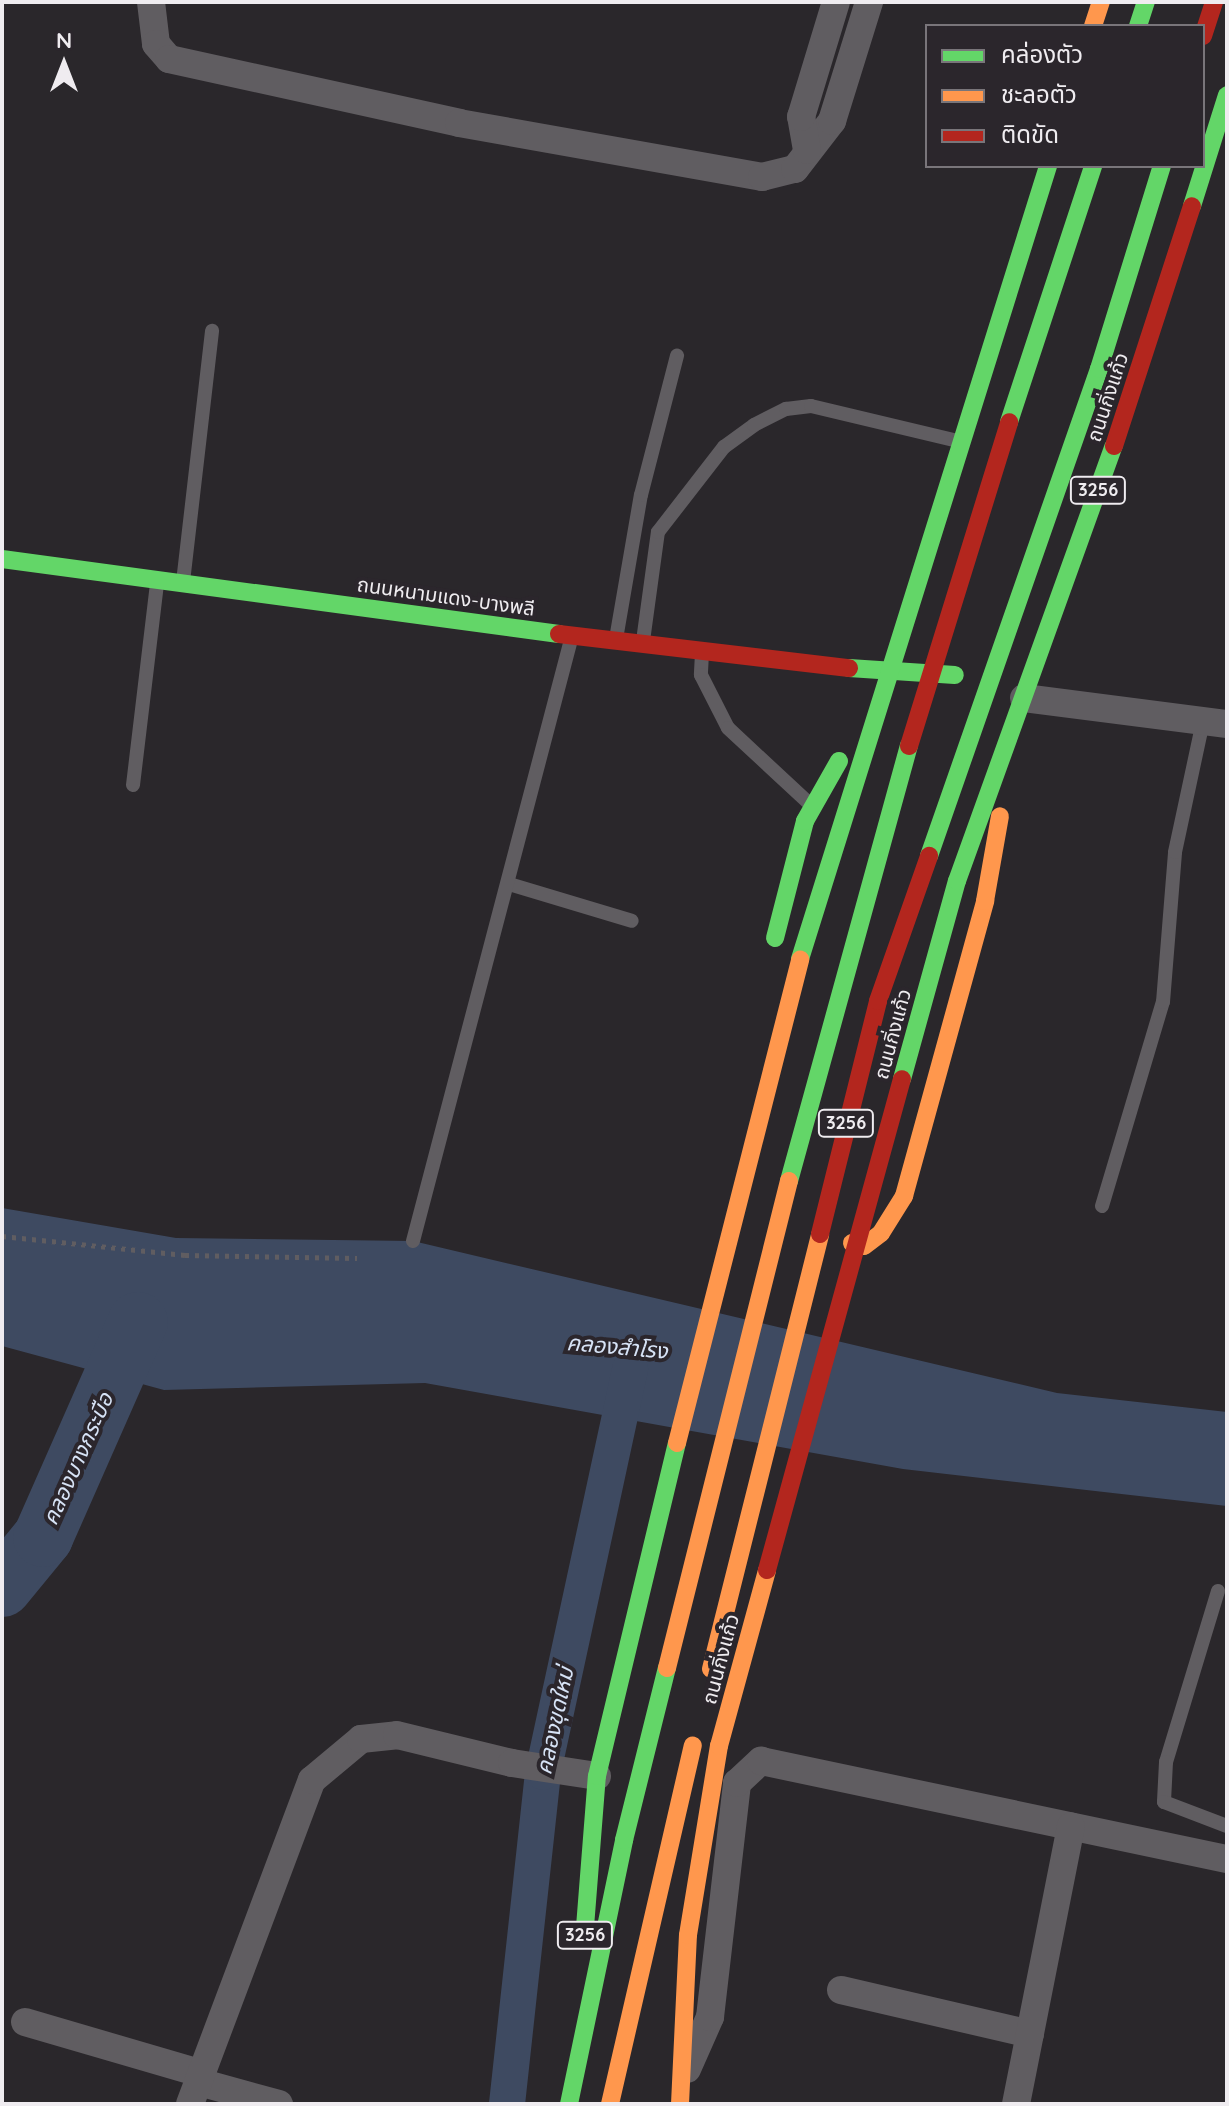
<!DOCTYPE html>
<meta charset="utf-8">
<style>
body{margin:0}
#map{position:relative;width:1229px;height:2106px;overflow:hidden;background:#2a272b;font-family:Quicksand,"Noto Sans Thai",sans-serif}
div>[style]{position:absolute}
.water>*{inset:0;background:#3e4a61}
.canal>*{height:36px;margin:-18px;padding:0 18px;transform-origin:18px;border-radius:18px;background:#3e4a61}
.river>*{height:60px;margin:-30px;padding:0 30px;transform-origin:30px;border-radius:30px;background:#3e4a61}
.path>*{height:5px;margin-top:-2.5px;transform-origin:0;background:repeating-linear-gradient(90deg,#605d61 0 4px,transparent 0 10px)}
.lane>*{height:14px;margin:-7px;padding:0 7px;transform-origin:7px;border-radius:7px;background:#605d61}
.street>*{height:28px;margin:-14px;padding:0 14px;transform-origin:14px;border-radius:14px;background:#605d61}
.fast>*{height:18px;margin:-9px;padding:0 9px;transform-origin:9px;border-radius:9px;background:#63d668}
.slow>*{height:18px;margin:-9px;padding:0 9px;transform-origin:9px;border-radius:9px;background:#ff974d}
.jam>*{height:18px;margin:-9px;padding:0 9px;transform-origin:9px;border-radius:9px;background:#b3261e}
span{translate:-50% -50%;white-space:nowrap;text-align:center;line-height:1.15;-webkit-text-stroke:8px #2b262c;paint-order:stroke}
.shield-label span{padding:2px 6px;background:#2b262c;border:2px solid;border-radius:6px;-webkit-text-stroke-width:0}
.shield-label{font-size:18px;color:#efecf0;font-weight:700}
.street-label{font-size:20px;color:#efecf0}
.water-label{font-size:22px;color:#d7e3f6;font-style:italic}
.frame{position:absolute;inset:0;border:4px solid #efecf0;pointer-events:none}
.legend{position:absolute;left:925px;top:24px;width:280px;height:144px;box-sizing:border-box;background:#2b262c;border:2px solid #79757a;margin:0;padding:10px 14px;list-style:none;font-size:24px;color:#efecf0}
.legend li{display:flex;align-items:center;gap:16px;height:40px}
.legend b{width:40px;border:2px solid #79757a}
.north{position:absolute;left:24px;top:24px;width:80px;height:80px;-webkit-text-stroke:6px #2b262c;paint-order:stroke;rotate:0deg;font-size:22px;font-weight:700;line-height:32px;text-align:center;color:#efecf0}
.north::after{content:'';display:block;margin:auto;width:28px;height:36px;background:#efecf0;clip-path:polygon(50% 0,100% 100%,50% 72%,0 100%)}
</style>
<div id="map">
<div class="water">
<i style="clip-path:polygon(2px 1208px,176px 1238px,413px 1241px,1057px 1393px,1227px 1412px,1227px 1506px,903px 1469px,425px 1383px,164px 1390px,2px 1346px)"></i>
</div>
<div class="canal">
<i style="left:507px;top:2104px;width:334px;rotate:-83.8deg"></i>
<i style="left:543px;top:1772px;width:412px;rotate:-77.8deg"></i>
</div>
<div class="river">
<i style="left:2px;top:1587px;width:65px;rotate:-50.6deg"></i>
<i style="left:43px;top:1537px;width:235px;rotate:-66.2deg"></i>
</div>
<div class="path">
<i style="left:2px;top:1236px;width:184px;rotate:5.9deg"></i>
<i style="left:185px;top:1255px;width:172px;rotate:1deg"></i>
</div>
<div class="lane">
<i style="left:183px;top:582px;width:253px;rotate:-83.4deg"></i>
<i style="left:616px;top:639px;width:146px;rotate:-80.2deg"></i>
<i style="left:641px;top:495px;width:144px;rotate:-75.5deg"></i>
<i style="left:643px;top:641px;width:110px;rotate:-82.2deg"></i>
<i style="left:658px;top:532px;width:108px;rotate:-52.2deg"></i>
<i style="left:724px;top:447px;width:37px;rotate:-36deg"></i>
<i style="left:754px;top:425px;width:36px;rotate:-27deg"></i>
<i style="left:786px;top:409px;width:25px;rotate:-7deg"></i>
<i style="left:811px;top:406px;width:151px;rotate:13.4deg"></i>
<i style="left:702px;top:653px;width:22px;rotate:93deg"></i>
<i style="left:701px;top:675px;width:59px;rotate:63deg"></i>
<i style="left:728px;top:728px;width:113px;rotate:42.9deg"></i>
<i style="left:133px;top:785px;width:203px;rotate:-83.2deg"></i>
<i style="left:509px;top:884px;width:128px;rotate:16.7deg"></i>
<i style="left:1102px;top:1206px;width:213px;rotate:-73.4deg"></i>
<i style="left:1163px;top:1002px;width:150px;rotate:-85.4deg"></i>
<i style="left:1175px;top:852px;width:134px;rotate:-77.9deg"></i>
<i style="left:413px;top:1241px;width:626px;rotate:-75.28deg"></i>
<i style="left:1218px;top:1591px;width:179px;rotate:106.9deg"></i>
<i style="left:1166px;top:1762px;width:40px;rotate:92.9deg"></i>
<i style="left:1164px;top:1802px;width:67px;rotate:20.9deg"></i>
</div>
<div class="street">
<i style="left:151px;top:2px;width:42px;rotate:83.2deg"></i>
<i style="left:156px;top:44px;width:20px;rotate:49deg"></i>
<i style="left:169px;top:59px;width:297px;rotate:12.4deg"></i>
<i style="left:459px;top:123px;width:308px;rotate:10.1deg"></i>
<i style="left:762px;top:177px;width:34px;rotate:-14deg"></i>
<i style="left:795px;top:169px;width:61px;rotate:-52.4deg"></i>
<i style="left:832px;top:121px;width:125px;rotate:-72.7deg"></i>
<i style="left:807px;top:150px;width:34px;rotate:-100deg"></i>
<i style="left:801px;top:117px;width:120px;rotate:-73.1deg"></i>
<i style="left:1024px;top:698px;width:205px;rotate:7.3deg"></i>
<i style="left:841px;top:1990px;width:194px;rotate:13.1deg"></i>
<i style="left:25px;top:2022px;width:185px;rotate:16.3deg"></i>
<i style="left:687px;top:2069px;width:57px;rotate:-66.1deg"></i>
<i style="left:710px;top:2017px;width:236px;rotate:-83.4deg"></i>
<i style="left:737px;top:1783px;width:33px;rotate:-43deg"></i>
<i style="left:761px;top:1761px;width:476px;rotate:11.9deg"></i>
<i style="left:199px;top:2082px;width:83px;rotate:15.4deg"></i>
<i style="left:190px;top:2104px;width:346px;rotate:-69.4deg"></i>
<i style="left:312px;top:1780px;width:64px;rotate:-39.9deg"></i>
<i style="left:361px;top:1739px;width:36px;rotate:-6deg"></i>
<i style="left:397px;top:1735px;width:118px;rotate:13.7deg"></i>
<i style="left:512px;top:1763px;width:86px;rotate:8.7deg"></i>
<i style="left:1016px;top:2104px;width:283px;rotate:-78.8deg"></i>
</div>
<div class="fast">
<i style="left:1138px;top:26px;width:25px;rotate:-72deg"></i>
<i style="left:1192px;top:206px;width:116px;rotate:-72.5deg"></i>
<i style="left:1009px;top:422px;width:269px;rotate:-71.8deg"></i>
<i style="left:2px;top:559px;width:562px;rotate:7.67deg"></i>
<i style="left:849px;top:668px;width:106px;rotate:3.8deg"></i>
<i style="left:929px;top:856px;width:516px;rotate:-70.76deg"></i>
<i style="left:1099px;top:369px;width:213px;rotate:-72.8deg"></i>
<i style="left:775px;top:938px;width:121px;rotate:-75.6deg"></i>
<i style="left:805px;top:821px;width:69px;rotate:-60.5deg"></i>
<i style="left:800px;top:959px;width:831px;rotate:-72.63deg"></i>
<i style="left:902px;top:1079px;width:205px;rotate:-74.5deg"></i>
<i style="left:957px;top:881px;width:462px;rotate:-70.2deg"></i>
<i style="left:789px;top:1181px;width:451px;rotate:-74.6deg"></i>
<i style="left:585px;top:1927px;width:151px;rotate:-85.5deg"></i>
<i style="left:597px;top:1776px;width:342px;rotate:-76.5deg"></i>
<i style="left:569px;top:2104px;width:270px;rotate:-78.2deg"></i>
<i style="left:624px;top:1840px;width:177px;rotate:-76deg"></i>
</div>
<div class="slow">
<i style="left:1093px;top:26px;width:25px;rotate:-72deg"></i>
<i style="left:852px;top:1243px;width:12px;rotate:14deg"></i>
<i style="left:864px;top:1246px;width:21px;rotate:-37deg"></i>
<i style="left:881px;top:1233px;width:44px;rotate:-58.1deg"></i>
<i style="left:904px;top:1196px;width:306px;rotate:-74.6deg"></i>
<i style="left:985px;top:901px;width:86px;rotate:-80deg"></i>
<i style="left:677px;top:1443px;width:499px;rotate:-75.7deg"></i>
<i style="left:667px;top:1668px;width:502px;rotate:-75.94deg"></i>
<i style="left:711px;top:1669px;width:448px;rotate:-75.9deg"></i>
<i style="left:610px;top:2104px;width:368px;rotate:-77deg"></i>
<i style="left:680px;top:2104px;width:169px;rotate:-87.3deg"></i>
<i style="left:688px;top:1935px;width:192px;rotate:-80.7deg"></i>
<i style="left:719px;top:1746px;width:182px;rotate:-74.7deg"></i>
</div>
<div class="jam">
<i style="left:1203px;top:36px;width:36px;rotate:-72deg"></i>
<i style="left:1114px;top:446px;width:252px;rotate:-72deg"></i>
<i style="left:559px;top:634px;width:292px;rotate:6.7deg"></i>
<i style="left:909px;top:746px;width:339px;rotate:-72.8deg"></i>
<i style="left:820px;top:1234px;width:240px;rotate:-76deg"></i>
<i style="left:878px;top:1001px;width:154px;rotate:-70.6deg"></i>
<i style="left:767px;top:1570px;width:509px;rotate:-74.63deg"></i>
</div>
<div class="shield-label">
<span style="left:1098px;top:490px">3256</span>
<span style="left:846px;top:1123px">3256</span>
<span style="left:585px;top:1935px">3256</span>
</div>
<div class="street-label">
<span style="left:1107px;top:397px;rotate:-72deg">ถนนกิ่งแก้ว</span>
<span style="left:446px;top:596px;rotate:8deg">ถนนหนามแดง-บางพลี</span>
<span style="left:892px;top:1034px;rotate:-75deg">ถนนกิ่งแก้ว</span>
<span style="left:720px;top:1659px;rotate:-75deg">ถนนกิ่งแก้ว</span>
</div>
<div class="water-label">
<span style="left:617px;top:1347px;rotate:5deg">คลองสำโรง</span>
<span style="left:78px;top:1459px;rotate:-66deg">คลองบางกระบือ</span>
<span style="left:555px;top:1721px;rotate:-78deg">คลองขุดใหม่</span>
</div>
<div class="frame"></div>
<ul class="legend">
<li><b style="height:10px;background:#63d668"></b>คล่องตัว</li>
<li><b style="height:10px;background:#ff974d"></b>ชะลอตัว</li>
<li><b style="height:10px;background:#b3261e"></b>ติดขัด</li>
</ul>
<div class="north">N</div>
</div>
